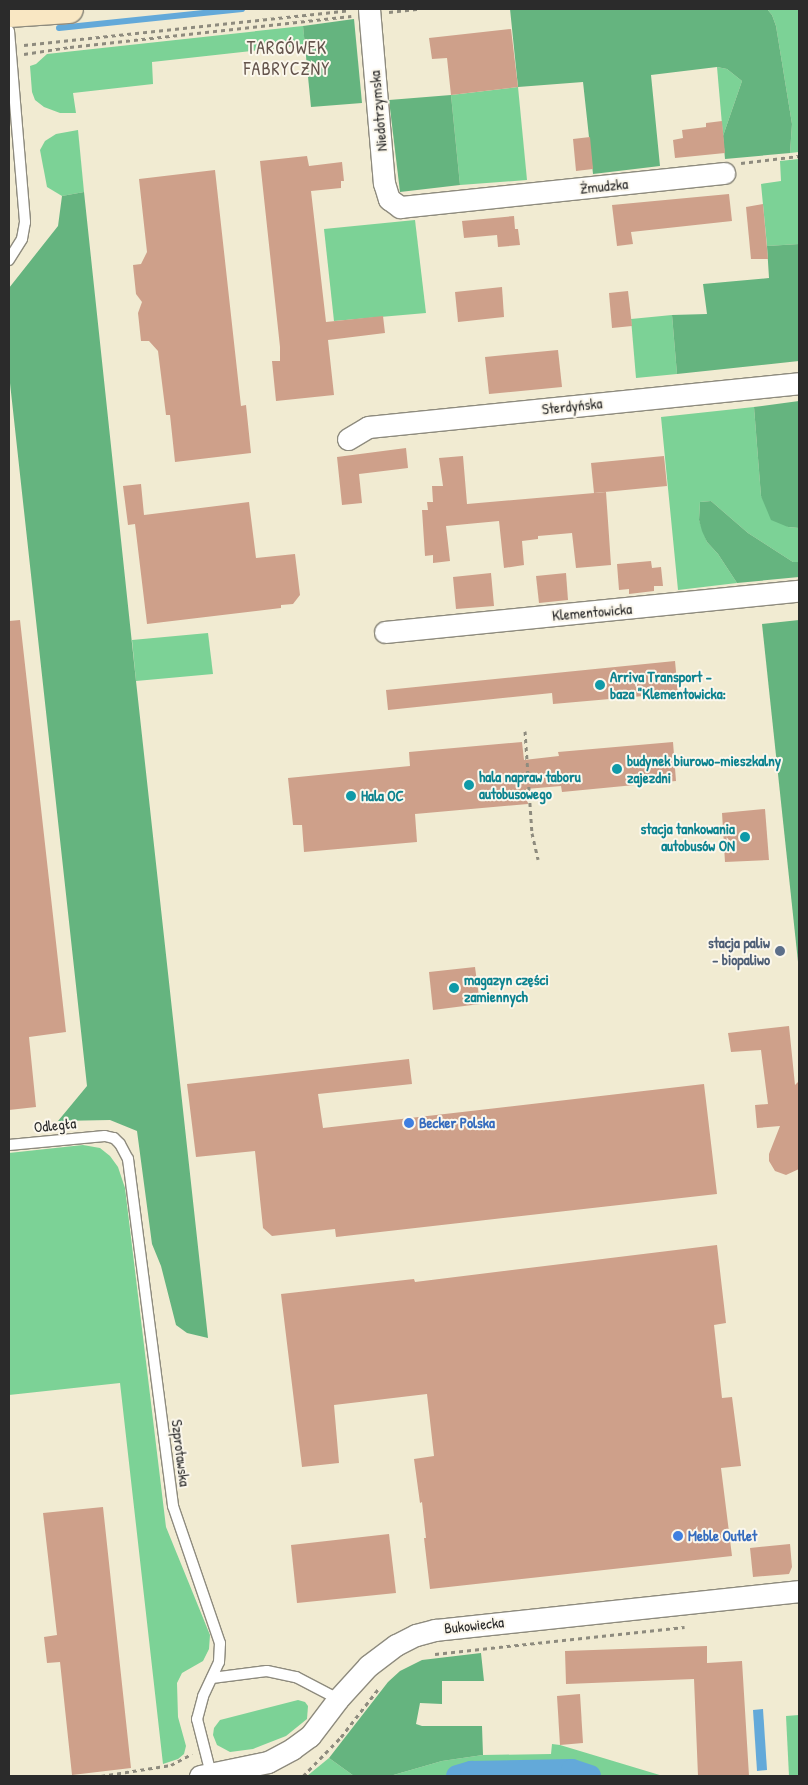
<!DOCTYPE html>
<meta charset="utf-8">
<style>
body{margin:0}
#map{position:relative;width:808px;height:1785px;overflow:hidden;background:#f1ebd2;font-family:"Patrick Hand",sans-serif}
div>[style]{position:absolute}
.green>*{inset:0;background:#7cd296}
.forest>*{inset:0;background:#65b47f}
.water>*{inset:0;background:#63a9d9}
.stream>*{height:6px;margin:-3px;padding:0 3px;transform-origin:3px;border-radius:3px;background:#63a9d9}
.canal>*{height:22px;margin:-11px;padding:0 11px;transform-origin:11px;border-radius:11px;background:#63a9d9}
.building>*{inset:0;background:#cea08a}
.path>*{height:3px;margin-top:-1.5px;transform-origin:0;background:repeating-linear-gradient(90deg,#8e8b7e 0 4px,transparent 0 8px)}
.roads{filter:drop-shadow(1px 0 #8e8b7e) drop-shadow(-1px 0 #8e8b7e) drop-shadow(0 1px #8e8b7e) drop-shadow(0 -1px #8e8b7e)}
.lane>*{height:10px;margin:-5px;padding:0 5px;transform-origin:5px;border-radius:5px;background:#fff}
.street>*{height:21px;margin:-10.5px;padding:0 10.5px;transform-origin:10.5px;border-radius:10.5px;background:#fff}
.secondary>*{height:28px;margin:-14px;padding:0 14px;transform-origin:14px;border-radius:14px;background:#f9e7c3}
.dots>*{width:14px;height:14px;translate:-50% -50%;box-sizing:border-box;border:2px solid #fbf7ec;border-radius:50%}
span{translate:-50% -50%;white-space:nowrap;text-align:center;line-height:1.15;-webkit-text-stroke:4px #fbf7ec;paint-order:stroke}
.street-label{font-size:15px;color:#2b2b2b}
.culture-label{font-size:15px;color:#0d838f;font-weight:700}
.left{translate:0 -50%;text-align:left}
.right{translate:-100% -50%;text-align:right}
.service-label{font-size:15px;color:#4e5e75;font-weight:700}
.shop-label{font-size:15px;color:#366cbe;font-weight:700}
.quarter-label{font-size:18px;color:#64544c;letter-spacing:1px}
.frame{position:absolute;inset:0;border:10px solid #2b2b2b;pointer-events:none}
</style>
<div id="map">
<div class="green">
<i style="clip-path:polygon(767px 9px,799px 9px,799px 152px,790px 153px,792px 124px,776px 26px,772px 15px)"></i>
<i style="clip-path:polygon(303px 26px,305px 45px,152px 62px,153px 84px,73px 93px,76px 113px,60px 113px,44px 107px,35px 100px,32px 92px,30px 66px,36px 64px,47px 54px)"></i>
<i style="clip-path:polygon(717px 67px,727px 69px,742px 81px,723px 136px)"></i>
<i style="clip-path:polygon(518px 87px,527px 180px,460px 185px,451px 95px)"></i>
<i style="clip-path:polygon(78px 130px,84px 192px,62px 196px,47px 187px,40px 150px,45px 141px,56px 134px)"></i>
<i style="clip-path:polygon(799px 159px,799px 244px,767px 246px,761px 184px,781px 181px,780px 161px)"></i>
<i style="clip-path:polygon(415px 220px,426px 313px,334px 321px,324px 229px)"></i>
<i style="clip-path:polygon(672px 315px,677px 374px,636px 378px,631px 319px)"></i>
<i style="clip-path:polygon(754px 407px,761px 496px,788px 527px,799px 528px,799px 562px,793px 562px,748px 533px,711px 501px,700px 502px,699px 520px,707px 542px,718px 554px,737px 583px,678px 590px,661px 417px)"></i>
<i style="clip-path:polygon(208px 633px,213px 674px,136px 681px,132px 640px)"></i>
<i style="clip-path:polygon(83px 1145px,100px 1148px,110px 1156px,118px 1167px,125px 1188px,166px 1527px,210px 1635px,209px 1649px,203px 1661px,182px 1673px,177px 1683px,178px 1717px,186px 1746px,184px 1754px,178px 1759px,163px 1764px,120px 1383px,9px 1395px,9px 1153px)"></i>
<i style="clip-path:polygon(298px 1700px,305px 1702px,308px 1706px,307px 1719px,286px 1736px,253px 1749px,230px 1752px,217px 1745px,213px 1735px,214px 1728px,220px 1720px)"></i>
<i style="clip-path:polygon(799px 1715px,799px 1776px,789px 1776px,786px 1716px)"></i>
<i style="clip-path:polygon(552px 1744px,560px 1745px,663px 1776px,390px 1776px,442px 1761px,483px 1755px,551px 1754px)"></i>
<i style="clip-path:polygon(329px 1758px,354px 1776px,307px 1776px)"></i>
</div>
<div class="forest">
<i style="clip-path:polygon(510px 9px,767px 9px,772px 15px,776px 26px,792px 124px,790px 153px,725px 159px,723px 136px,742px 81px,727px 69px,717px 67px,651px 75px,660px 166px,593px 174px,583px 82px,518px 87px)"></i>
<i style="clip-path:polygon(354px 19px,362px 103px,311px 107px,303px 26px)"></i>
<i style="clip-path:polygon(451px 95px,460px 185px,400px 192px,389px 100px)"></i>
<i style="clip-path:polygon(84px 192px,136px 681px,208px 1338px,187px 1333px,176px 1325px,161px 1266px,152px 1244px,137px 1131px,110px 1120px,58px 1121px,87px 1086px,9px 374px,9px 288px,58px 226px,62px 196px)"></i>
<i style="clip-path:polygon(799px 244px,799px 361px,677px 374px,672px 315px,707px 314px,703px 284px,769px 278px,767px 246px)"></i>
<i style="clip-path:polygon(799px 401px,799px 528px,788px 527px,771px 520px,761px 496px,754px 407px)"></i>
<i style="clip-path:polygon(711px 501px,748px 533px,793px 562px,799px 562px,799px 577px,737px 583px,718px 554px,707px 542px,702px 531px,699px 520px,700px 502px)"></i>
<i style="clip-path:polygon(799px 620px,799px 971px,762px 624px)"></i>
<i style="clip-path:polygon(481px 1653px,484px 1681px,442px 1681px,442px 1704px,420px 1703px,416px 1724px,422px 1726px,482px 1726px,483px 1755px,442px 1761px,390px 1776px,354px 1776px,329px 1758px,388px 1682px,400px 1671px,422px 1660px)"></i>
</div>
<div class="water">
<i style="clip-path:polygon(763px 1709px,767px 1770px,757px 1771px,753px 1710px)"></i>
</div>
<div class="stream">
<i style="left:59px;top:28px;width:184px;rotate:-5.9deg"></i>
</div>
<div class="canal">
<i style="left:457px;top:1776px;width:15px;rotate:-16deg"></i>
<i style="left:471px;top:1772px;width:101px;rotate:-1.1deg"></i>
<i style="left:572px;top:1770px;width:19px;rotate:18deg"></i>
</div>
<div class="building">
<i style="clip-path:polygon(511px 29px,518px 87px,451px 95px,447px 58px,432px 59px,429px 38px)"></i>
<i style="clip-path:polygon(722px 121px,725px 153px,675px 158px,673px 140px,683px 138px,682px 130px,706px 127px,706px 123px)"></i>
<i style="clip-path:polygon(590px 137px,593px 169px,576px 171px,573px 139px)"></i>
<i style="clip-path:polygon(307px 156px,309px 166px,342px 162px,344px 181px,341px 181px,341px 188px,311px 191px,326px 322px,383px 316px,385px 333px,328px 340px,334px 395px,276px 401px,272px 361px,280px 361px,280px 347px,260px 161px)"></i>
<i style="clip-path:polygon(215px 170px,241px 406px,246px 405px,251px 453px,175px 462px,170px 415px,166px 415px,158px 351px,149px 341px,141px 341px,138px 313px,142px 302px,136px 294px,133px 265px,141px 264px,147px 252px,139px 179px)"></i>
<i style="clip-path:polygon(729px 194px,732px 221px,631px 232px,633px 244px,617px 246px,612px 205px)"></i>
<i style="clip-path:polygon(763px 204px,768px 259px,751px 259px,746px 207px)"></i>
<i style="clip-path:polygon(514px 216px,515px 229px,518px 229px,520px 245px,498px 247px,497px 235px,464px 238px,462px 221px)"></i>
<i style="clip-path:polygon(502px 287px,504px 317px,458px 322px,455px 292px)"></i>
<i style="clip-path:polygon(628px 291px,632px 326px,612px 328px,609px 293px)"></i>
<i style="clip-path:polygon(558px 350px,562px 387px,489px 394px,485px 357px)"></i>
<i style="clip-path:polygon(406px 448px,408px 468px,359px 474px,362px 503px,342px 505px,337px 457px)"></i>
<i style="clip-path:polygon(463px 456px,467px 504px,606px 492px,611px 565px,576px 568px,572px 533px,538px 536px,538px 539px,522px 541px,524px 565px,504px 568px,499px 521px,446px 526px,450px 561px,433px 563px,433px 555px,425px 556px,422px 510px,428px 510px,427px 502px,433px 502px,432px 486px,443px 486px,439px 458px)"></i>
<i style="clip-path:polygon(664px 456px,667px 486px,594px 493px,591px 463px)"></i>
<i style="clip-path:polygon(141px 484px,144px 515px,249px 502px,256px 558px,295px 554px,300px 595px,293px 604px,281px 605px,281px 608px,147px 624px,135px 524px,128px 525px,123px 486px)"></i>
<i style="clip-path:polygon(651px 561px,652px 568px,661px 567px,663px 586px,654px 586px,654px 591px,629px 594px,629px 589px,619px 590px,617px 564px)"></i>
<i style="clip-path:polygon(491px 573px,494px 606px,456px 609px,453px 577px)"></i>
<i style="clip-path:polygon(566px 573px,568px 600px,539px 603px,536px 576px)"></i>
<i style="clip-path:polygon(20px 620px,66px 1032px,29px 1037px,36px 1107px,9px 1110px,9px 621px)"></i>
<i style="clip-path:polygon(675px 661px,678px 693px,553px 704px,552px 693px,388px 710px,386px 690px)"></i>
<i style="clip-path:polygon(522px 742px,524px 760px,559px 756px,558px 752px,673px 742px,676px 781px,562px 792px,561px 786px,526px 789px,528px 804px,415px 814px,417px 842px,304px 852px,302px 825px,293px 825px,288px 778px,410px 766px,409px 752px)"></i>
<i style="clip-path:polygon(765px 809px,769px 860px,725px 862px,722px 813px)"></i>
<i style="clip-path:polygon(475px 967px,480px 1004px,433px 1010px,429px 972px)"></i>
<i style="clip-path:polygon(789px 1026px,795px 1085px,799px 1081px,799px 1169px,786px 1175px,775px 1171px,769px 1161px,769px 1154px,780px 1126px,757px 1128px,755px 1105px,768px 1104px,761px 1050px,731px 1052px,728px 1033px)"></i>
<i style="clip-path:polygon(409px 1059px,412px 1084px,318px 1094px,323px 1128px,704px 1084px,717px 1194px,336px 1237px,335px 1229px,272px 1236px,263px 1228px,255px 1151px,196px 1157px,187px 1084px)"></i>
<i style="clip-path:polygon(717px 1245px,726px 1323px,714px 1325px,722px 1398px,732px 1397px,741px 1466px,721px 1468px,732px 1556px,430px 1589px,424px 1538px,426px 1538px,422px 1502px,420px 1503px,414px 1459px,434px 1456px,427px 1394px,334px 1405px,339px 1463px,302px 1467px,281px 1294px,414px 1279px,415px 1282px)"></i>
<i style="clip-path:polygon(103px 1507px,131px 1768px,72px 1775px,60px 1662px,47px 1663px,44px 1637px,57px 1635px,43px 1513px)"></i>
<i style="clip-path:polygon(389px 1534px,396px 1593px,297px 1603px,291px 1545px)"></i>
<i style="clip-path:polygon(790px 1544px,792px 1567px,789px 1574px,753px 1577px,750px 1548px)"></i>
<i style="clip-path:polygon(707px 1646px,707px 1663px,742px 1661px,749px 1776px,698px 1776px,694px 1679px,566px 1684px,565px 1651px)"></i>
<i style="clip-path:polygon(580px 1694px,583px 1743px,560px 1745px,557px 1696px)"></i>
</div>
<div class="path">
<i style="left:389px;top:12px;width:30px;rotate:-6deg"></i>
<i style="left:24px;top:45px;width:327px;rotate:-6.1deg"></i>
<i style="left:24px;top:54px;width:47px;rotate:-8.7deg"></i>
<i style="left:70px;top:47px;width:283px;rotate:-6.3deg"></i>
<i style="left:741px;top:163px;width:58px;rotate:-6.9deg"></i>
<i style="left:525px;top:731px;width:102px;rotate:86.1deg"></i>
<i style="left:532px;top:833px;width:27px;rotate:77deg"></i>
<i style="left:435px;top:1654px;width:251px;rotate:-6.2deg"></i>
<i style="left:101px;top:1776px;width:71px;rotate:-8.9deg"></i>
<i style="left:171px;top:1765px;width:24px;rotate:-28deg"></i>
<i style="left:303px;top:1776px;width:54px;rotate:-45.7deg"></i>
<i style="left:341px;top:1737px;width:62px;rotate:-52.2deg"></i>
</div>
<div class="roads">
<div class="lane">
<i style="left:9px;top:31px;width:192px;rotate:85.2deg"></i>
<i style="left:25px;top:222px;width:17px;rotate:100deg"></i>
<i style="left:22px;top:239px;width:25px;rotate:122deg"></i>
<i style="left:9px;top:1145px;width:96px;rotate:-5.4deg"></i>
<i style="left:105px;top:1136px;width:9px;rotate:13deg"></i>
<i style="left:114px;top:1138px;width:8px;rotate:45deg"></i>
<i style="left:120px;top:1144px;width:17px;rotate:62deg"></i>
<i style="left:128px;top:1159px;width:350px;rotate:82.6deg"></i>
<i style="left:173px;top:1506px;width:145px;rotate:71.1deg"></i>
<i style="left:220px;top:1643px;width:19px;rotate:93deg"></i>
<i style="left:219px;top:1662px;width:38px;rotate:115deg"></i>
<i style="left:203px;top:1697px;width:23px;rotate:105deg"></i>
<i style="left:197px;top:1719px;width:57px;rotate:75.7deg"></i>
<i style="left:212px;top:1678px;width:55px;rotate:-7.3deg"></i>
<i style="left:267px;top:1671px;width:30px;rotate:12deg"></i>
<i style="left:296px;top:1677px;width:47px;rotate:27.6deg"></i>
</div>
<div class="street">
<i style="left:369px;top:9px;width:175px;rotate:85.1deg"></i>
<i style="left:384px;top:183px;width:17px;rotate:73deg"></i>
<i style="left:389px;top:199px;width:14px;rotate:36deg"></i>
<i style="left:400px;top:207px;width:326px;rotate:-6deg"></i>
<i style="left:348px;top:439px;width:23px;rotate:-31deg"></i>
<i style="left:368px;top:427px;width:433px;rotate:-5.8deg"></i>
<i style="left:385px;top:632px;width:416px;rotate:-5.7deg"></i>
<i style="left:200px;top:1776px;width:69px;rotate:-11.6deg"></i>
<i style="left:268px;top:1762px;width:27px;rotate:-28deg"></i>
<i style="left:292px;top:1749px;width:22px;rotate:-36deg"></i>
<i style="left:310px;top:1736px;width:46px;rotate:-52.9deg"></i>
<i style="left:338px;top:1699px;width:45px;rotate:-47.7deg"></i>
<i style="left:368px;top:1666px;width:35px;rotate:-37deg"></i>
<i style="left:396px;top:1645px;width:22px;rotate:-27deg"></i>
<i style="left:416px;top:1635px;width:20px;rotate:-15deg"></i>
<i style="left:435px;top:1630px;width:366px;rotate:-6.1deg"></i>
</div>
<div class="secondary">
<i style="left:9px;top:13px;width:60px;rotate:-3.8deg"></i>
</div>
</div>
<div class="dots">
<i style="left:600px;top:685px;background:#0f9aa8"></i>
<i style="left:617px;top:769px;background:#0f9aa8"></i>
<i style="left:469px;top:785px;background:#0f9aa8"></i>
<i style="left:351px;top:796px;background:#0f9aa8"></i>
<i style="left:745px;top:837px;background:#0f9aa8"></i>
<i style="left:780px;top:951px;background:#5c6f8a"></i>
<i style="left:454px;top:988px;background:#0f9aa8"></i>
<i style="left:409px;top:1123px;background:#3f7fe0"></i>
<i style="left:678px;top:1536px;background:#3f7fe0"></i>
</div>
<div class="street-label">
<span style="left:378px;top:111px;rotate:-95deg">Niedotrzymska</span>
<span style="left:604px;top:186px;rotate:-6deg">Żmudzka</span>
<span style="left:572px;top:406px;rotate:-6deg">Sterdyńska</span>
<span style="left:592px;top:612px;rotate:-5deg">Klementowicka</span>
<span style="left:55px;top:1125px;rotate:-6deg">Odległa</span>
<span style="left:181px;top:1453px;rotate:83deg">Szprotawska</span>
<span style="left:474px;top:1625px;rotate:-6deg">Bukowiecka</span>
</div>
<div class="culture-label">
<span class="left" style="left:610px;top:685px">Arriva Transport -<br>baza "Klementowicka:</span>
<span class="left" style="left:627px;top:769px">budynek biurowo-mieszkalny<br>zajezdni</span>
<span class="left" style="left:479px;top:785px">hala napraw taboru<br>autobusowego</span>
<span class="left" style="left:361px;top:796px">Hala OC</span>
<span class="right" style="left:735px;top:837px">stacja tankowania<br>autobusów ON</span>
<span class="left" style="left:464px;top:988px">magazyn części<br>zamiennych</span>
</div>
<div class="service-label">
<span class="right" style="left:770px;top:951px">stacja paliw<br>- biopaliwo</span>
</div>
<div class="shop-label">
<span class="left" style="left:419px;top:1123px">Becker Polska</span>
<span class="left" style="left:688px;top:1536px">Meble Outlet</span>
</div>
<div class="quarter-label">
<span style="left:287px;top:59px">TARGÓWEK<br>FABRYCZNY</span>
</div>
<div class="frame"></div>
</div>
